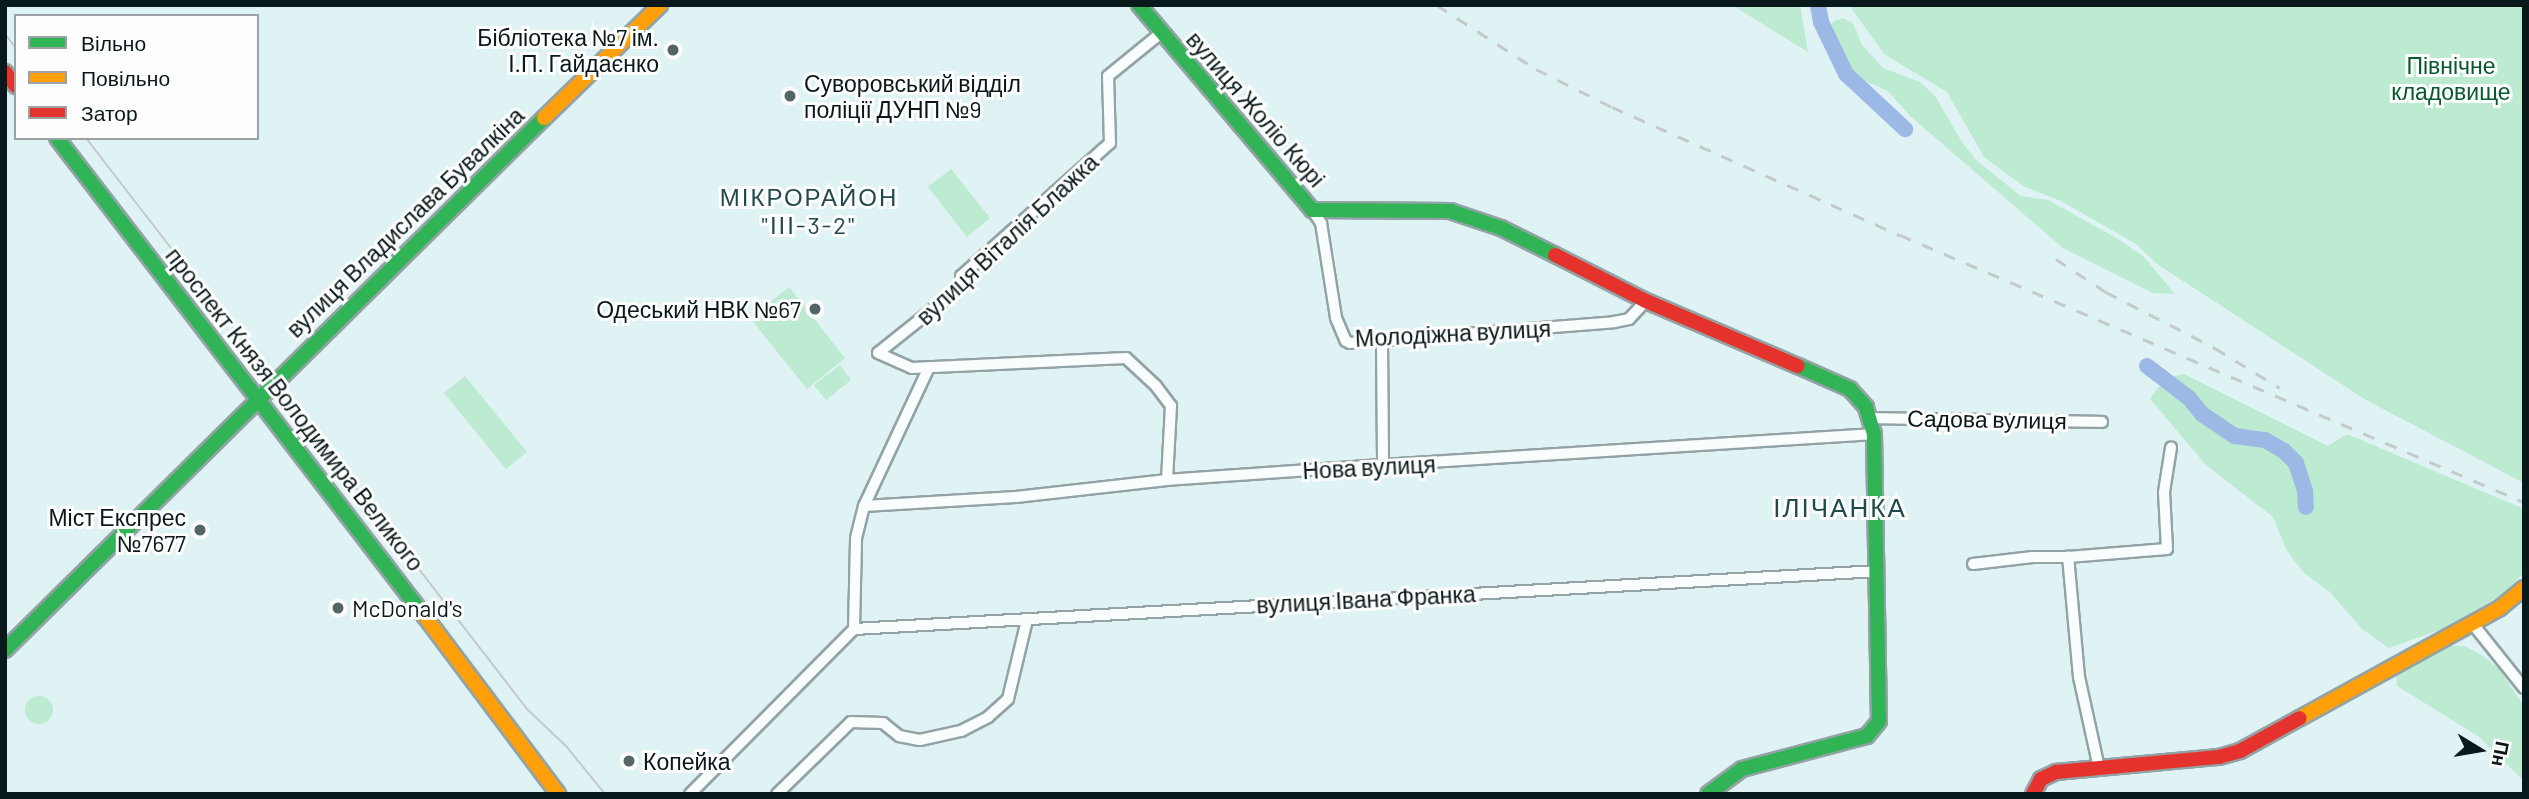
<!DOCTYPE html>
<meta charset="utf-8">
<style>
body{margin:0}
#map{position:relative;width:2529px;height:799px;overflow:hidden;background:#dff2f4;font-family:Barlow,sans-serif}
div>[style]{position:absolute}
.green>*{inset:0;background:#bcebd1}
.round{border-radius:50%}
.river>*{height:16px;margin:-8px;padding:0 8px;transform-origin:8px;border-radius:8px;background:#9cb9e5}
.roads{filter:drop-shadow(2px 0 #93a3a5) drop-shadow(-2px 0 #93a3a5) drop-shadow(0 2px #93a3a5) drop-shadow(0 -2px #93a3a5)}
.street>*{height:10px;margin:-5px;padding:0 5px;transform-origin:5px;border-radius:5px;background:#fafdfd}
.fast>*{height:14px;margin:-7px;padding:0 7px;transform-origin:7px;border-radius:7px;background:#30b455}
.slow>*{height:14px;margin:-7px;padding:0 7px;transform-origin:7px;border-radius:7px;background:#ff9f0a}
.jam>*{height:14px;margin:-7px;padding:0 7px;transform-origin:7px;border-radius:7px;background:#e5322d}
.tram>*{height:2px;margin:-1px;padding:0 1px;transform-origin:1px;border-radius:1px;background:#c4c9ca}
.rail>*{height:2.5px;margin-top:-1.25px;transform-origin:0;background:repeating-linear-gradient(90deg,#c4c9ca 0 12px,transparent 0 24px)}
.dots>*{width:19px;height:19px;translate:-50% -50%;box-sizing:border-box;border:4px solid #fdfdfd;border-radius:50%}
span{translate:-50% -50%;white-space:nowrap;text-align:center;line-height:1.15;-webkit-text-stroke:6px #fdfdfd;paint-order:stroke}
.poi-label{font-size:23px;color:#09191b}
.right{translate:-100% -50%;text-align:right}
.left{translate:0 -50%;text-align:left}
.park-label{font-size:23px;color:#055a2e}
.street-label{font-size:23px;color:#09191b}
.neighbourhood-label{font-size:24px;color:#22494e;letter-spacing:2px}
.quarter-label{font-size:26px;color:#22494e;letter-spacing:2px}
.frame{position:absolute;inset:0;border:7px solid #09191b;pointer-events:none}
.legend{position:absolute;left:14px;top:14px;width:245px;height:126px;box-sizing:border-box;background:#fdfdfd;border:2px solid #9ba2a3;margin:0;padding:9px 12px;list-style:none;font-size:21px;color:#09191b}
.legend li{display:flex;align-items:center;gap:14px;height:35px}
.legend b{width:35px;border:2px solid #9ba2a3}
.north{position:absolute;left:2445px;top:715px;width:70px;height:70px;-webkit-text-stroke:5px #fdfdfd;paint-order:stroke;rotate:101deg;font-size:19px;font-weight:700;line-height:28px;text-align:center;color:#09191b}
.north::after{content:'';display:block;margin:auto;width:24px;height:32px;background:#09191b;clip-path:polygon(50% 0,100% 100%,50% 72%,0 100%)}
</style>
<div id="map">
<div class="green">
<i style="clip-path:polygon(1732px 5px,1800px 5px,1808px 52px)"></i>
<i style="clip-path:polygon(1849px 5px,2524px 5px,2524px 483px,2366px 400px,2157px 264px,2136px 244px,2061px 201px,2025px 187px,1984px 157px,1947px 92px,1884px 54px)"></i>
<i style="clip-path:polygon(1843px 18px,1853px 23px,1862px 45px,1883px 68px,1920px 82px,1935px 96px,1962px 142px,1976px 160px,2021px 196px,2048px 200px,2118px 239px,2144px 257px,2175px 294px,2153px 293px,2063px 248px,1909px 115px,1888px 91px,1856px 77px,1828px 29px,1834px 21px)"></i>
<i style="clip-path:polygon(951px 169px,990px 218px,967px 237px,928px 187px)"></i>
<i style="clip-path:polygon(789px 287px,845px 358px,807px 389px,750px 318px)"></i>
<i style="clip-path:polygon(840px 365px,851px 380px,826px 400px,814px 385px)"></i>
<i style="clip-path:polygon(2184px 374px,2328px 446px,2347px 434px,2524px 509px,2524px 573px,2500px 596px,2442px 629px,2389px 648px,2362px 629px,2330px 592px,2304px 573px,2287px 551px,2273px 517px,2206px 465px,2150px 399px,2165px 378px)"></i>
<i style="clip-path:polygon(465px 376px,527px 452px,506px 469px,444px 393px)"></i>
<i style="clip-path:polygon(2449px 646px,2465px 646px,2483px 656px,2499px 669px,2524px 706px,2524px 781px,2478px 736px,2397px 686px,2396px 674px)"></i>
<i class="round" style="left:25px;top:696px;width:28px;height:28px"></i>
</div>
<div class="river">
<i style="left:1818px;top:5px;width:17px;rotate:80deg"></i>
<i style="left:1821px;top:22px;width:58px;rotate:64.3deg"></i>
<i style="left:1846px;top:74px;width:81px;rotate:43deg"></i>
<i style="left:2147px;top:366px;width:53px;rotate:37.3deg"></i>
<i style="left:2189px;top:398px;width:21px;rotate:51deg"></i>
<i style="left:2202px;top:414px;width:40px;rotate:34deg"></i>
<i style="left:2235px;top:436px;width:30px;rotate:8deg"></i>
<i style="left:2265px;top:440px;width:22px;rotate:30deg"></i>
<i style="left:2284px;top:451px;width:17px;rotate:45deg"></i>
<i style="left:2296px;top:463px;width:28px;rotate:72deg"></i>
<i style="left:2305px;top:490px;width:17px;rotate:87deg"></i>
</div>
<div class="roads">
<div class="street">
<i style="left:1161px;top:33px;width:68px;rotate:140.9deg"></i>
<i style="left:1108px;top:76px;width:67px;rotate:88.3deg"></i>
<i style="left:1110px;top:143px;width:200px;rotate:138.2deg"></i>
<i style="left:961px;top:276px;width:10px;rotate:84deg"></i>
<i style="left:962px;top:286px;width:107px;rotate:141.4deg"></i>
<i style="left:878px;top:353px;width:37px;rotate:24deg"></i>
<i style="left:912px;top:368px;width:214px;rotate:-2.7deg"></i>
<i style="left:1126px;top:358px;width:41px;rotate:43deg"></i>
<i style="left:1156px;top:386px;width:25px;rotate:53deg"></i>
<i style="left:1171px;top:406px;width:74px;rotate:93.1deg"></i>
<i style="left:1312px;top:210px;width:16px;rotate:55deg"></i>
<i style="left:1321px;top:223px;width:96px;rotate:81deg"></i>
<i style="left:1336px;top:318px;width:25px;rotate:67deg"></i>
<i style="left:1346px;top:341px;width:4px;rotate:27deg"></i>
<i style="left:1350px;top:343px;width:265px;rotate:-4.5deg"></i>
<i style="left:1614px;top:322px;width:15px;rotate:-11deg"></i>
<i style="left:1629px;top:319px;width:25px;rotate:-47deg"></i>
<i style="left:1382px;top:342px;width:123px;rotate:89.5deg"></i>
<i style="left:1871px;top:418px;width:231px;rotate:1deg"></i>
<i style="left:864px;top:506px;width:152px;rotate:-3.4deg"></i>
<i style="left:1016px;top:497px;width:152px;rotate:-6.4deg"></i>
<i style="left:1167px;top:480px;width:217px;rotate:-4deg"></i>
<i style="left:1383px;top:465px;width:492px;rotate:-3.6deg"></i>
<i style="left:1973px;top:564px;width:60px;rotate:-6.7deg"></i>
<i style="left:2033px;top:557px;width:35px"></i>
<i style="left:2472px;top:623px;width:83px;rotate:51.3deg"></i>
<i style="left:854px;top:629px;width:1026px;rotate:-3.24deg"></i>
<i style="left:2099px;top:768px;width:93px;rotate:-102.4deg"></i>
<i style="left:2079px;top:677px;width:121px;rotate:-95.2deg"></i>
<i style="left:2068px;top:557px;width:99px;rotate:-4.6deg"></i>
<i style="left:2167px;top:549px;width:57px;rotate:-93deg"></i>
<i style="left:2164px;top:492px;width:45px;rotate:-81deg"></i>
<i style="left:690px;top:794px;width:233px;rotate:-45.2deg"></i>
<i style="left:854px;top:629px;width:91px;rotate:-88.7deg"></i>
<i style="left:856px;top:538px;width:33px;rotate:-76deg"></i>
<i style="left:864px;top:506px;width:153px;rotate:-64.9deg"></i>
<i style="left:777px;top:794px;width:103px;rotate:-44.2deg"></i>
<i style="left:851px;top:722px;width:32px;rotate:2deg"></i>
<i style="left:883px;top:723px;width:21px;rotate:39deg"></i>
<i style="left:899px;top:736px;width:21px;rotate:11deg"></i>
<i style="left:920px;top:740px;width:42px;rotate:-12.4deg"></i>
<i style="left:961px;top:731px;width:30px;rotate:-27deg"></i>
<i style="left:988px;top:717px;width:27px;rotate:-42deg"></i>
<i style="left:1008px;top:699px;width:81px;rotate:-76.5deg"></i>
</div>
<div class="fast">
<i style="left:1139px;top:5px;width:268px;rotate:49.8deg"></i>
<i style="left:1312px;top:210px;width:138px;rotate:0.4deg"></i>
<i style="left:1450px;top:211px;width:54px;rotate:18.4deg"></i>
<i style="left:1501px;top:228px;width:60px;rotate:26.6deg"></i>
<i style="left:57px;top:138px;width:605px;rotate:52.45deg"></i>
<i style="left:5px;top:650px;width:757px;rotate:-44.63deg"></i>
<i style="left:1708px;top:794px;width:42px;rotate:-36.3deg"></i>
<i style="left:1742px;top:769px;width:129px;rotate:-14.8deg"></i>
<i style="left:1867px;top:736px;width:19px;rotate:-51deg"></i>
<i style="left:1879px;top:721px;width:287px;rotate:-91deg"></i>
<i style="left:1874px;top:434px;width:28px;rotate:-107deg"></i>
<i style="left:1866px;top:407px;width:24px;rotate:-132deg"></i>
<i style="left:1850px;top:389px;width:57px;rotate:-156.1deg"></i>
</div>
<div class="slow">
<i style="left:544px;top:118px;width:162px;rotate:-44.2deg"></i>
<i style="left:426px;top:618px;width:220px;rotate:53.1deg"></i>
<i style="left:2300px;top:718px;width:228px;rotate:-28.8deg"></i>
<i style="left:2500px;top:608px;width:31px;rotate:-40deg"></i>
</div>
<div class="jam">
<i style="left:5px;top:72px;width:18px;rotate:52deg"></i>
<i style="left:1555px;top:255px;width:102px;rotate:26.8deg"></i>
<i style="left:1646px;top:301px;width:165px;rotate:23.2deg"></i>
<i style="left:2033px;top:794px;width:17px;rotate:-62deg"></i>
<i style="left:2041px;top:779px;width:17px;rotate:-25deg"></i>
<i style="left:2056px;top:772px;width:164px;rotate:-5.3deg"></i>
<i style="left:2219px;top:757px;width:22px;rotate:-16deg"></i>
<i style="left:2240px;top:751px;width:68px;rotate:-28.8deg"></i>
</div>
</div>
<div class="tram">
<i style="left:5px;top:34px;width:18px;rotate:52deg"></i>
<i style="left:86px;top:138px;width:721px;rotate:52.32deg"></i>
<i style="left:527px;top:709px;width:54px;rotate:43.5deg"></i>
<i style="left:566px;top:746px;width:62px;rotate:50.9deg"></i>
</div>
<div class="rail">
<i style="left:1437px;top:5px;width:118px;rotate:32.9deg"></i>
<i style="left:1536px;top:69px;width:85px;rotate:26.6deg"></i>
<i style="left:1612px;top:107px;width:315px;rotate:24deg"></i>
<i style="left:1900px;top:235px;width:679px;rotate:23.17deg"></i>
<i style="left:2056px;top:259px;width:60px;rotate:33.4deg"></i>
<i style="left:2106px;top:292px;width:123px;rotate:27.2deg"></i>
<i style="left:2215px;top:348px;width:76px;rotate:31.6deg"></i>
</div>
<div class="dots">
<i style="left:673px;top:50px;background:#546567"></i>
<i style="left:790px;top:96px;background:#546567"></i>
<i style="left:815px;top:309px;background:#546567"></i>
<i style="left:200px;top:530px;background:#546567"></i>
<i style="left:338px;top:608px;background:#546567"></i>
<i style="left:629px;top:761px;background:#546567"></i>
</div>
<div class="poi-label">
<span class="right" style="left:659px;top:50px">Бібліотека №7 ім.<br>І.П. Гайдаєнко</span>
<span class="left" style="left:804px;top:96px">Суворовський відділ<br>поліції ДУНП №9</span>
<span class="right" style="left:801px;top:309px">Одеський НВК №67</span>
<span class="right" style="left:186px;top:530px">Міст Експрес<br>№7677</span>
<span class="left" style="left:352px;top:608px">McDonald's</span>
<span class="left" style="left:643px;top:761px">Копейка</span>
</div>
<div class="park-label">
<span style="left:2451px;top:78px">Північне<br>кладовище</span>
</div>
<div class="street-label">
<span style="left:1256px;top:109px;rotate:49deg">вулиця Жоліо Кюрі</span>
<span style="left:405px;top:222px;rotate:-44deg">вулиця Владислава Бувалкіна</span>
<span style="left:1007px;top:239px;rotate:-43deg">вулиця Віталія Блажка</span>
<span style="left:1453px;top:333px;rotate:-3deg">Молодіжна вулиця</span>
<span style="left:295px;top:409px;rotate:52deg">проспект Князя Володимира Великого</span>
<span style="left:1987px;top:419px;rotate:1deg">Садова вулиця</span>
<span style="left:1369px;top:467px;rotate:-3deg">Нова вулиця</span>
<span style="left:1366px;top:599px;rotate:-3deg">вулиця Івана Франка</span>
</div>
<div class="neighbourhood-label">
<span style="left:809px;top:211px">МІКРОРАЙОН<br>"ІІІ-3-2"</span>
</div>
<div class="quarter-label">
<span style="left:1840px;top:507px">ІЛІЧАНКА</span>
</div>
<div class="frame"></div>
<ul class="legend">
<li><b style="height:9px;background:#30b455"></b>Вільно</li>
<li><b style="height:9px;background:#ff9f0a"></b>Повільно</li>
<li><b style="height:9px;background:#e5322d"></b>Затор</li>
</ul>
<div class="north">Пн</div>
</div>
